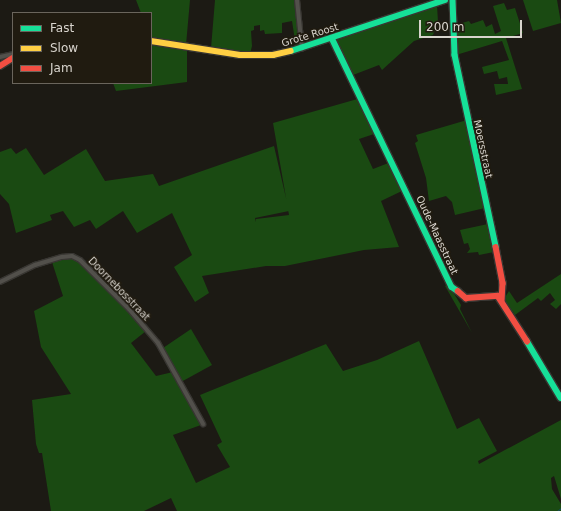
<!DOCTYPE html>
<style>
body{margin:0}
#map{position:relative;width:561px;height:511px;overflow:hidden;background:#1c1a14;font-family:"DejaVu Sans",sans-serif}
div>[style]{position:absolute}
.green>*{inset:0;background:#1a4a12}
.stream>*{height:1px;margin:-0.5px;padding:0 0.5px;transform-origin:0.5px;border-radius:0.5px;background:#174e5f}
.roads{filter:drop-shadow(1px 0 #383632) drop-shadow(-1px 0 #383632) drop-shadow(0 1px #383632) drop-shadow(0 -1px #383632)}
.street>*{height:4px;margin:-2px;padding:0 2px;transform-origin:2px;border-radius:2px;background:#52504b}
.fast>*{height:5.5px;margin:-2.75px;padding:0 2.75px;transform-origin:2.75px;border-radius:2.75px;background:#16e098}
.slow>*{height:5.5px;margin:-2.75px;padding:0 2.75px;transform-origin:2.75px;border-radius:2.75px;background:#ffcf43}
.jam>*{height:5.5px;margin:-2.75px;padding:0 2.75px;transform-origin:2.75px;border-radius:2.75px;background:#f24e42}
span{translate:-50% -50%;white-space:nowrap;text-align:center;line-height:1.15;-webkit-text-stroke:3.5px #201b10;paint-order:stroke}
.street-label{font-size:10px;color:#d8d4cd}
.legend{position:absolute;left:12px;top:12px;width:140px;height:72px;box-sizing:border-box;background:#201b10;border:1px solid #6a655c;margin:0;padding:5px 7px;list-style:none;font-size:12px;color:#d8d4cd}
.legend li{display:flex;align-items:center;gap:8px;height:20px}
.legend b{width:20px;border:1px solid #6a655c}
.scale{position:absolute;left:419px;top:20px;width:103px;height:18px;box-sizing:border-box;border:2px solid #d8d4cd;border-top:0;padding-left:5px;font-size:12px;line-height:14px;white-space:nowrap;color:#d8d4cd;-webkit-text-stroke:3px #201b10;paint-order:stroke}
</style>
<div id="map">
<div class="green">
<i style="clip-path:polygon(136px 0,190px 0,186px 45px,151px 38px,151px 13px,141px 13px)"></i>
<i style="clip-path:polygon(215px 0,295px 0,300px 44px,296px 47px,292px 21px,282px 23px,282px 33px,265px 34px,264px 30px,260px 31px,260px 25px,254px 26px,254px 30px,251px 31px,252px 46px,250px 54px,211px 48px)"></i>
<i style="clip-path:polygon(523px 0,557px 0,561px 23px,533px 31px)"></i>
<i style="clip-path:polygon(504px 3px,507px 10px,515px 8px,523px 33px,506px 38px,522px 89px,496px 95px,494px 84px,508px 84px,507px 77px,499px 79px,497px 71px,484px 74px,482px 67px,509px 60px,502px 41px,456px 55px,455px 25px,469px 21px,471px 24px,483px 20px,486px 27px,492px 24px,495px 34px,501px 31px,493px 6px)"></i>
<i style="clip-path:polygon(437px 5px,438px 22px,433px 35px,414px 41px,382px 70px,379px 65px,353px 75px,335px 43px,337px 40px)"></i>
<i style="clip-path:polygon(151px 44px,187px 49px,187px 82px,116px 91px,113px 83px,151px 83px)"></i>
<i style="clip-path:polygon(361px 98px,377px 133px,359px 139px,373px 169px,391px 162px,404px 190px,381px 201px,399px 247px,364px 250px,285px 266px,266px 266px,202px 276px,209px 293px,195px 302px,174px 267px,192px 255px,172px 213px,137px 233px,123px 211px,96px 229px,90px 220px,74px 227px,63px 211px,50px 215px,52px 220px,16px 233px,9px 204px,0 194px,0 152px,11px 148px,16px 154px,26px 148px,44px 175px,86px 149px,105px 181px,153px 174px,159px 186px,274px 146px,289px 211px,255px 218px,256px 222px,256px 219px,289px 215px,273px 123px)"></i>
<i style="clip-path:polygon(467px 120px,485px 208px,455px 215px,452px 202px,446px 196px,429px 201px,426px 178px,415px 143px,418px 141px,416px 135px)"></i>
<i style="clip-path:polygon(488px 224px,494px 252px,479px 255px,478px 252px,467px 253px,470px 249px,468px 243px,464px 244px,460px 230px)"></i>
<i style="clip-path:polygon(71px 257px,77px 259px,126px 307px,146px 331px,131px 343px,156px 376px,173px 372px,201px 425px,173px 435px,196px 483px,230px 467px,217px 445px,222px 442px,200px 395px,326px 344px,343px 371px,377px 360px,419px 341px,457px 429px,479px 418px,497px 451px,478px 461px,479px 464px,561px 420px,561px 499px,554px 476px,551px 478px,552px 489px,561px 504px,561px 511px,177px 511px,171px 498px,144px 511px,51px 511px,42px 453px,39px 453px,36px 444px,32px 400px,71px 394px,41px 347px,34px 311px,63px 296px,52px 262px)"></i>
<i style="clip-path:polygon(561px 274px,561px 304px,556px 309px,550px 304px,555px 300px,550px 293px,541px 301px,538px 298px,515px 315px,504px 299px,509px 291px,517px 303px)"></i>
<i style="clip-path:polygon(448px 284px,461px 305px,460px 309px,472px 333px,445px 286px)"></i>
<i style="clip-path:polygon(191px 329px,212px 365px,181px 382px,163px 348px)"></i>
</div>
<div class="stream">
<i style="left:557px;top:511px;width:5px;rotate:-37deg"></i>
</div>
<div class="roads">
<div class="street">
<i style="left:297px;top:0;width:49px;rotate:84.2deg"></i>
<i style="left:0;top:57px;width:13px;rotate:-13deg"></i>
<i style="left:0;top:282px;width:39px;rotate:-26deg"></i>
<i style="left:35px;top:265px;width:28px;rotate:-17deg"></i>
<i style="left:62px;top:257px;width:10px;rotate:-6deg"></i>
<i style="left:72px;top:256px;width:9px;rotate:27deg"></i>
<i style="left:80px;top:260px;width:69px;rotate:45deg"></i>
<i style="left:129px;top:309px;width:45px;rotate:49.5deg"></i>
<i style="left:158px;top:343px;width:93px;rotate:60.9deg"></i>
</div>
<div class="fast">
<i style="left:453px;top:0;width:55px;rotate:87.9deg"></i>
<i style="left:455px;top:55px;width:196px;rotate:77.9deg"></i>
<i style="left:332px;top:38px;width:276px;rotate:64.3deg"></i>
<i style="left:452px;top:287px;width:7px;rotate:34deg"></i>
<i style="left:291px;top:51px;width:162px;rotate:-18.3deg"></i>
<i style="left:527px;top:341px;width:66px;rotate:59.2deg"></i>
</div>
<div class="slow">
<i style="left:151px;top:41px;width:90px;rotate:8.9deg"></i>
<i style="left:240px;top:55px;width:33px"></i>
<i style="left:273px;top:55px;width:18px;rotate:-13deg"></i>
</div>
<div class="jam">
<i style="left:0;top:66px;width:15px;rotate:-32deg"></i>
<i style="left:496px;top:247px;width:37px;rotate:79deg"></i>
<i style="left:503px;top:283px;width:17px;rotate:93deg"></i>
<i style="left:458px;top:291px;width:11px;rotate:41deg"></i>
<i style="left:466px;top:298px;width:32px;rotate:-4deg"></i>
<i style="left:498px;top:296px;width:54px;rotate:57.2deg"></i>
</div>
</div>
<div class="street-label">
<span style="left:310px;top:35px;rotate:-17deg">Grote Roost</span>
<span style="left:483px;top:149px;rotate:78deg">Moersstraat</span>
<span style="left:437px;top:235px;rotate:65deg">Oude-Maasstraat</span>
<span style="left:119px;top:289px;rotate:46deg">Doornebosstraat</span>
</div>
<ul class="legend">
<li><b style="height:5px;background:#16e098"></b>Fast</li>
<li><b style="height:5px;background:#ffcf43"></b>Slow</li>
<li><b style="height:5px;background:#f24e42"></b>Jam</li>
</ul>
<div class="scale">200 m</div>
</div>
